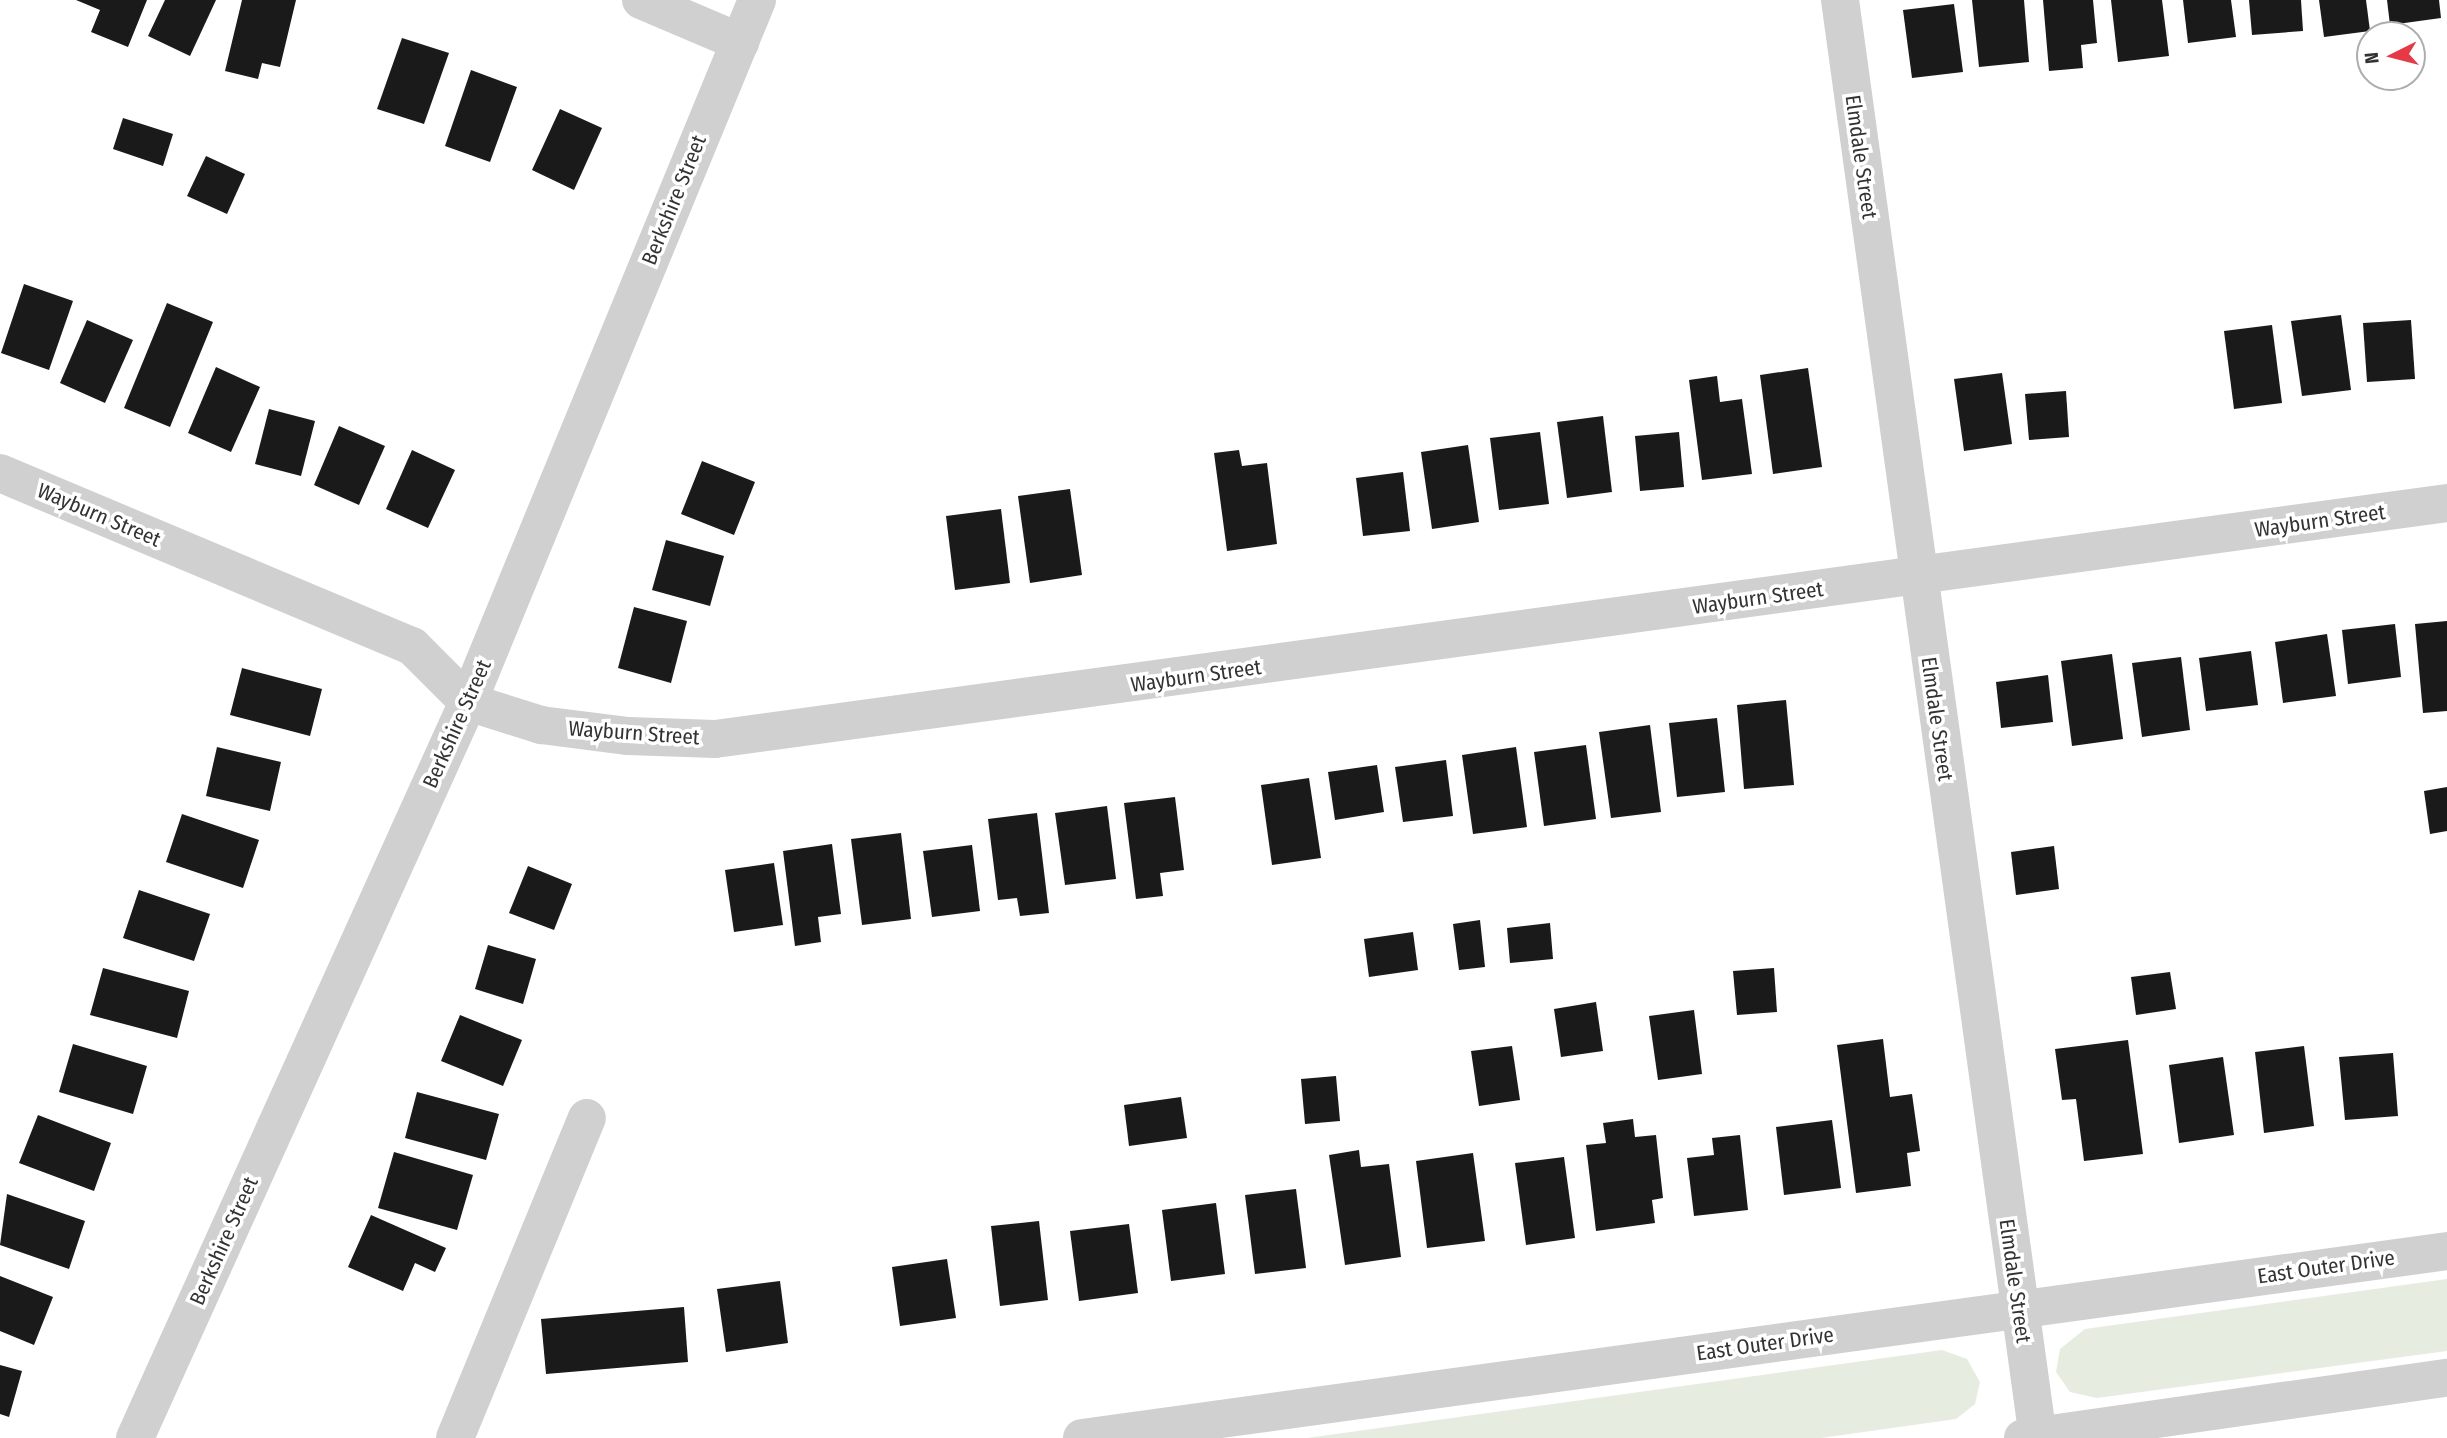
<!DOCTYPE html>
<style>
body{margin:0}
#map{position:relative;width:2447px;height:1438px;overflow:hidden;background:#fff;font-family:"Fira Sans Condensed",sans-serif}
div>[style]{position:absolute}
.green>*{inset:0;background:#e6ecdf}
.building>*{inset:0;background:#1a1a1a}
.minor>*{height:38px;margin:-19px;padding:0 19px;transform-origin:19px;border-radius:19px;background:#d0d0d0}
span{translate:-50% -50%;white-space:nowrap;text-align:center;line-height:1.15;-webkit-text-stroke:7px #fff;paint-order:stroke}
.street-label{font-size:21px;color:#333}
.north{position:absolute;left:2356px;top:21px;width:70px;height:70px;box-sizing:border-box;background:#fff;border:2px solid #adadad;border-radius:50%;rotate:264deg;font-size:19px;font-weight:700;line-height:28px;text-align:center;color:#333}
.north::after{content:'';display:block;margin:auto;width:24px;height:32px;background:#e63946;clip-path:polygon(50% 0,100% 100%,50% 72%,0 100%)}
</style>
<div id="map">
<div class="green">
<i style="clip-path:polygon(2447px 1279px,2447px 1351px,2097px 1398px,2070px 1392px,2056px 1372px,2060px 1349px,2085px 1329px)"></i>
<i style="clip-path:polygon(1942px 1350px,1967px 1359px,1980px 1382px,1975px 1404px,1956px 1419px,1821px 1438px,1307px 1438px)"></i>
</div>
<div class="building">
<i style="clip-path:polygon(76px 0,147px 0,128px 47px,91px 32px,100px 10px)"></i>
<i style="clip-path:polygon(165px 0,216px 0,190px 56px,148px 36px)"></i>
<i style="clip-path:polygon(242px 0,296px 0,280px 67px,262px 63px,258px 79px,225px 71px)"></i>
<i style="clip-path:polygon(1972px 0,2024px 0,2029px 62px,1979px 67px)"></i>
<i style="clip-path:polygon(2043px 0,2093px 0,2097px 43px,2081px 45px,2083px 68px,2049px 71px)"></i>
<i style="clip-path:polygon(2111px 0,2162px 0,2169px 56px,2118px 62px)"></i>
<i style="clip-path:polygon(2183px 0,2231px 0,2236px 37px,2188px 43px)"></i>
<i style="clip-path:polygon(2249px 0,2301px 0,2303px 31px,2252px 35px)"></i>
<i style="clip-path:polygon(2319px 0,2366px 0,2370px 31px,2324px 37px)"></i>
<i style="clip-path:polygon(2387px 0,2439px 0,2441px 18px,2390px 25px)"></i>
<i style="clip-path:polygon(1954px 4px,1963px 72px,1912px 78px,1903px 10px)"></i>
<i style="clip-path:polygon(402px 38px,449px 53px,424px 124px,377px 109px)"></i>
<i style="clip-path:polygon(471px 70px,517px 87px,490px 162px,445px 146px)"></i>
<i style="clip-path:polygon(560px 109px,602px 128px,574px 190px,532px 170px)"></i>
<i style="clip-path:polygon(123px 118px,173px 134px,163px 166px,113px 149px)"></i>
<i style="clip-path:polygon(206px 156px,245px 174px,227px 214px,187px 196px)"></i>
<i style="clip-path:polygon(24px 284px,73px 301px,49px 370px,1px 353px)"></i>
<i style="clip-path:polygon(167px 303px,213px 322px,170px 427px,124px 408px)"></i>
<i style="clip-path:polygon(2341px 315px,2351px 390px,2302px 396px,2291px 321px)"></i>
<i style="clip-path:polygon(87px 320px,133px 340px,105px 403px,60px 383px)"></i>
<i style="clip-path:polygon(2411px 320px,2415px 379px,2367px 382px,2363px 323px)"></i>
<i style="clip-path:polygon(2272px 325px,2282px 403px,2234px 409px,2224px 331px)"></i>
<i style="clip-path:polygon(216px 367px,260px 387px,231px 452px,188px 433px)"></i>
<i style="clip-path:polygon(1808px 368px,1822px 467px,1773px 474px,1760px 375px)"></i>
<i style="clip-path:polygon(2002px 373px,2012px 444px,1964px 451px,1954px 379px)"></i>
<i style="clip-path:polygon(1717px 376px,1720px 402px,1742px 399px,1752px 474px,1702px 480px,1689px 380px)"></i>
<i style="clip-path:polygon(2066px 391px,2069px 437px,2029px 440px,2025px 394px)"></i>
<i style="clip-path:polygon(269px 409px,315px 421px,301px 476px,255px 464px)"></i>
<i style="clip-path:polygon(1603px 416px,1612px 492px,1567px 498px,1557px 422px)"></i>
<i style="clip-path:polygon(339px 426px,385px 446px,359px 505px,314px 485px)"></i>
<i style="clip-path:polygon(1540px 432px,1549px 504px,1499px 510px,1490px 438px)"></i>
<i style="clip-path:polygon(1679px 432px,1684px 487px,1640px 491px,1635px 436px)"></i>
<i style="clip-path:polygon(1468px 445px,1479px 522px,1432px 529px,1421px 452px)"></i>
<i style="clip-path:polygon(412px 450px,455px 470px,428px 528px,386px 509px)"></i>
<i style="clip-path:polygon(1239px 450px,1242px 466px,1267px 463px,1277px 544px,1227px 551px,1214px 453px)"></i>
<i style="clip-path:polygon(702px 461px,755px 482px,734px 535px,681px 514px)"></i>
<i style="clip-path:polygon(1403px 472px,1410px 531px,1363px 536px,1356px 478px)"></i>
<i style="clip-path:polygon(1070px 489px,1082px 575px,1030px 583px,1018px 496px)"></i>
<i style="clip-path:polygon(1001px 509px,1010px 583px,955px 590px,946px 516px)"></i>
<i style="clip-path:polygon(666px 540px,724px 556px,710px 606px,652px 590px)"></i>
<i style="clip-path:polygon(634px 607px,687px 621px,671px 683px,618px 668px)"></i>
<i style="clip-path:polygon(2447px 621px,2447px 711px,2423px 713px,2415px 624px)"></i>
<i style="clip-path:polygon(2395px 624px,2401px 677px,2348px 684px,2342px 630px)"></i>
<i style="clip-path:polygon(2327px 634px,2336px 696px,2283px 703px,2275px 642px)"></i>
<i style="clip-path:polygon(2251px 651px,2258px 705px,2206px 711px,2199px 658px)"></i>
<i style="clip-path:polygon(2112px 654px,2123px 739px,2072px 746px,2061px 661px)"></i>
<i style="clip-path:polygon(2181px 657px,2190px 730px,2142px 737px,2132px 663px)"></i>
<i style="clip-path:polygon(242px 668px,322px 689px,310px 736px,230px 715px)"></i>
<i style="clip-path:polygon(2048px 675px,2053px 722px,2001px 728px,1996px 682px)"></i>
<i style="clip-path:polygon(1786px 700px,1794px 785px,1744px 789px,1737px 705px)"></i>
<i style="clip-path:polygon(1717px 718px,1725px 792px,1677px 797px,1669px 723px)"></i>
<i style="clip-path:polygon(1650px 725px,1661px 812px,1611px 818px,1599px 732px)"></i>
<i style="clip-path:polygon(1586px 745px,1596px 819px,1544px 826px,1534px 752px)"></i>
<i style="clip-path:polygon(217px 747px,281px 762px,270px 811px,206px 796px)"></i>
<i style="clip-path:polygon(1516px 747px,1527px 827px,1473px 834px,1462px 755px)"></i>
<i style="clip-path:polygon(1446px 760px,1453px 816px,1403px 822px,1395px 767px)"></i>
<i style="clip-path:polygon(1377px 765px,1384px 812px,1335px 820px,1328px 772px)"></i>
<i style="clip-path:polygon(1309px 778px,1321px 858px,1272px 865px,1261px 785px)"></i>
<i style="clip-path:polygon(2447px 787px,2447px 831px,2430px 834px,2424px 791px)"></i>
<i style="clip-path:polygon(1175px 797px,1184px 870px,1160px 873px,1163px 896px,1136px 899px,1124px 803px)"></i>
<i style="clip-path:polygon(1107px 806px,1116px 879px,1065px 885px,1055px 813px)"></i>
<i style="clip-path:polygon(1037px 813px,1049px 913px,1020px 916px,1017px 898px,998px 900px,988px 819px)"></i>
<i style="clip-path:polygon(182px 814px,259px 840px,243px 888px,166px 862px)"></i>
<i style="clip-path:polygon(901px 833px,911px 919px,862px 925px,851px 839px)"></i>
<i style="clip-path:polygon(832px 844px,841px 914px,818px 917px,821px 942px,795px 946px,783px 851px)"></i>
<i style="clip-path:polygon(972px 845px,980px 911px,932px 917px,923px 851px)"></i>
<i style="clip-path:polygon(2054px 846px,2059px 889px,2016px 895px,2011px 852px)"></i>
<i style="clip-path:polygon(774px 863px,783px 925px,734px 932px,725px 870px)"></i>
<i style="clip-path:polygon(528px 866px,572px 884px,554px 930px,509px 913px)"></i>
<i style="clip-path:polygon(139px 890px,210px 914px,194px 961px,123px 938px)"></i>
<i style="clip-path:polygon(1480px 920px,1485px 967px,1459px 970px,1453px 924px)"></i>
<i style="clip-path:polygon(1550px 923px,1553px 959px,1510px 963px,1507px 928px)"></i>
<i style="clip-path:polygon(1413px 932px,1418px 970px,1369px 977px,1364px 939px)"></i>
<i style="clip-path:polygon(488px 945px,536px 959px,523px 1004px,475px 989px)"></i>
<i style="clip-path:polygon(103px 968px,189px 991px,177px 1038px,90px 1015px)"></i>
<i style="clip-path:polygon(1774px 968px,1777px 1012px,1737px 1015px,1733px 971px)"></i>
<i style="clip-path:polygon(2170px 972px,2176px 1009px,2136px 1015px,2131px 977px)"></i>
<i style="clip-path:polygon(1596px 1002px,1603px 1051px,1561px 1057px,1554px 1009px)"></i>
<i style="clip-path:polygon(1694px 1010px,1702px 1074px,1658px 1080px,1649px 1016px)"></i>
<i style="clip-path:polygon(460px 1015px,522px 1040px,503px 1086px,441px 1061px)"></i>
<i style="clip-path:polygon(1883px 1039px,1890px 1097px,1912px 1094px,1920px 1151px,1907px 1153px,1911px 1186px,1856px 1193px,1837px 1045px)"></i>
<i style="clip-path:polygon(2128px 1040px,2143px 1154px,2084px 1161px,2076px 1099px,2062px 1100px,2055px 1049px)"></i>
<i style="clip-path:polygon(73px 1044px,147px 1066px,133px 1114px,59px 1092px)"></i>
<i style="clip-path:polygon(1512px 1046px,1520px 1100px,1479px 1106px,1471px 1051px)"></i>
<i style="clip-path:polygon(2304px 1046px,2314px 1126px,2264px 1133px,2255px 1052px)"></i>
<i style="clip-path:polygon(2393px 1053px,2398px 1116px,2345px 1120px,2339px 1057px)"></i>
<i style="clip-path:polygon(2223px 1057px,2234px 1135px,2179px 1143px,2169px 1065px)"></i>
<i style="clip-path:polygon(1336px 1076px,1340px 1121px,1305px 1124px,1301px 1079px)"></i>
<i style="clip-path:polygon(417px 1092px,499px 1114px,486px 1160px,405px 1138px)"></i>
<i style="clip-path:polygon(1181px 1097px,1187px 1138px,1129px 1146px,1124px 1105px)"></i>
<i style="clip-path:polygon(38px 1115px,111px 1143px,94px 1191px,19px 1163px)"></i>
<i style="clip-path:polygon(1633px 1119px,1635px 1137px,1656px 1135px,1663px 1198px,1652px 1200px,1655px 1223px,1596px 1231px,1586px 1145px,1606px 1143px,1603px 1123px)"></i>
<i style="clip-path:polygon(1832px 1120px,1841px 1188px,1784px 1195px,1776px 1127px)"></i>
<i style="clip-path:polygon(1740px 1135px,1748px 1210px,1694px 1216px,1687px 1158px,1714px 1155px,1712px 1138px)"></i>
<i style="clip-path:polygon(1359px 1150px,1361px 1167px,1389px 1164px,1401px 1257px,1345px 1265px,1329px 1155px)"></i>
<i style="clip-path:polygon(394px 1152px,473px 1175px,457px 1230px,378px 1208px)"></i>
<i style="clip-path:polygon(1473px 1153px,1485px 1241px,1427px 1248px,1416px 1161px)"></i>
<i style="clip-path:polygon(1564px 1157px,1575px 1238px,1526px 1245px,1515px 1163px)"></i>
<i style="clip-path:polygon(1296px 1189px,1306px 1268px,1255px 1274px,1245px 1195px)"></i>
<i style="clip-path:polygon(7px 1194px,85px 1221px,69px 1269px,0 1245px)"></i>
<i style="clip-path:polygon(1216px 1203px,1225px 1274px,1171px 1281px,1162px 1210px)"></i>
<i style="clip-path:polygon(371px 1215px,446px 1248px,435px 1272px,415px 1263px,403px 1291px,348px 1267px)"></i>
<i style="clip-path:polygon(1039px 1221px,1048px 1300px,1000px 1306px,991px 1226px)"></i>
<i style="clip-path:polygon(1129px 1224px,1138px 1293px,1079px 1301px,1070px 1231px)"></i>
<i style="clip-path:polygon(947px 1259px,956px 1318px,900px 1326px,892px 1267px)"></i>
<i style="clip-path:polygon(0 1276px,53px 1297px,34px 1345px,0 1331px)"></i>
<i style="clip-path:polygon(780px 1281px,788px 1343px,726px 1352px,717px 1289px)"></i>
<i style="clip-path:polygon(684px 1307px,688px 1362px,546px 1374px,541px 1319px)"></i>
<i style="clip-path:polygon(0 1365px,22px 1371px,9px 1417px,0 1414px)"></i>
</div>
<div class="minor">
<i style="left:641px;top:0;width:108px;rotate:23deg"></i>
<i style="left:1840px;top:0;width:1452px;rotate:82.16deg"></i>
<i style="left:0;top:473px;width:447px;rotate:22.8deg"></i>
<i style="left:412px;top:646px;width:79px;rotate:45deg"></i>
<i style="left:468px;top:702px;width:77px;rotate:17.5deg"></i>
<i style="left:541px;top:725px;width:88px;rotate:7.2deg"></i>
<i style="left:628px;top:736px;width:87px;rotate:2deg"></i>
<i style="left:715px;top:739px;width:1748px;rotate:-7.76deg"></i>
<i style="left:135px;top:1438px;width:808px;rotate:-65.66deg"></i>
<i style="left:468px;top:702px;width:759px;rotate:-67.62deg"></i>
<i style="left:455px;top:1438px;width:346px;rotate:-67.6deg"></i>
<i style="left:1082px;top:1438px;width:1378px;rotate:-7.8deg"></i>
<i style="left:2023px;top:1438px;width:428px;rotate:-8.1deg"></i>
</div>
<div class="street-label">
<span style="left:1861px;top:157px;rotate:82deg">Elmdale Street</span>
<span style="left:674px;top:200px;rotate:-68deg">Berkshire Street</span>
<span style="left:99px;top:515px;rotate:23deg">Wayburn Street</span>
<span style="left:2320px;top:521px;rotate:-8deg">Wayburn Street</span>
<span style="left:1758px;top:598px;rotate:-8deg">Wayburn Street</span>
<span style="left:1196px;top:676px;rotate:-8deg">Wayburn Street</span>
<span style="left:1937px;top:719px;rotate:82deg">Elmdale Street</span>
<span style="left:457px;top:724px;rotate:-66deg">Berkshire Street</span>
<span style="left:634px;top:733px;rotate:4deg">Wayburn Street</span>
<span style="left:224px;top:1241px;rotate:-66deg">Berkshire Street</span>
<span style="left:2326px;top:1267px;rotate:-8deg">East Outer Drive</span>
<span style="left:2015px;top:1281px;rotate:82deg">Elmdale Street</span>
<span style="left:1765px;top:1344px;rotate:-8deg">East Outer Drive</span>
</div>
<div class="north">N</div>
</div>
